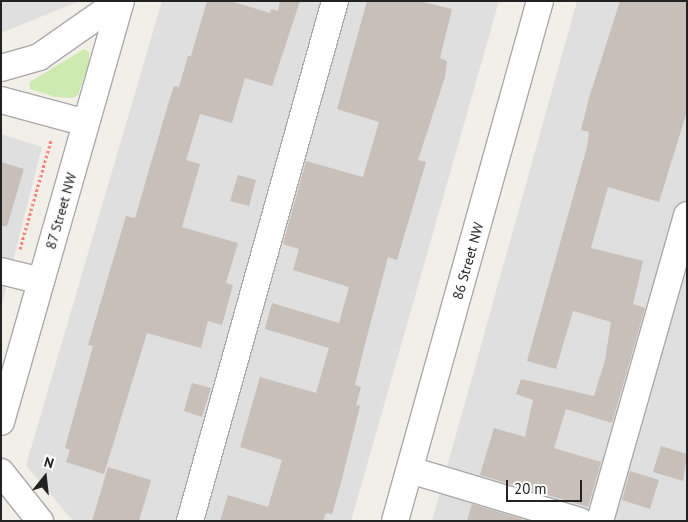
<!DOCTYPE html>
<style>
body{margin:0}
#map{position:relative;width:688px;height:522px;overflow:hidden;background:#f2efe9;font-family:"PT Sans",sans-serif}
div>[style]{position:absolute}
.residential>*{inset:0;background:#e0dfdf}
.grass>*{inset:0;background:#cdebb0}
.building>*{inset:0;background:#c7bfb8}
.path>*{height:3px;margin-top:-1.5px;transform-origin:0;background:repeating-linear-gradient(90deg,#fa8072 0 2.5px,transparent 0 5px)}
.roads{filter:drop-shadow(1px 0 #a9a9a9) drop-shadow(-1px 0 #a9a9a9) drop-shadow(0 1px #a9a9a9) drop-shadow(0 -1px #a9a9a9)}
.minor>*{height:26px;margin:-13px;padding:0 13px;transform-origin:13px;border-radius:13px;background:#fff}
span{translate:-50% -50%;white-space:nowrap;text-align:center;line-height:1.15;-webkit-text-stroke:4.5px #fff;paint-order:stroke}
.street-label{font-size:14px;color:#222}
.frame{position:absolute;inset:0;border:2px solid #222;pointer-events:none}
.north{position:absolute;left:20px;top:452px;width:50px;height:50px;-webkit-text-stroke:4px #fff;paint-order:stroke;rotate:16deg;font-size:14px;font-weight:700;line-height:20px;text-align:center;color:#222}
.north::after{content:'';display:block;margin:auto;width:18px;height:22px;background:#222;clip-path:polygon(50% 0,100% 100%,50% 72%,0 100%)}
.scale{position:absolute;left:506px;top:480px;width:76px;height:22px;box-sizing:border-box;border:2px solid #222;border-top:0;padding-left:6px;font-size:15px;line-height:18px;white-space:nowrap;color:#222;-webkit-text-stroke:4px #fff;paint-order:stroke}
</style>
<div id="map">
<div class="residential">
<i style="clip-path:polygon(1px 1px,80px 1px,1px 33px)"></i>
<i style="clip-path:polygon(162px 1px,499px 1px,351px 521px,73px 521px,26px 465px)"></i>
<i style="clip-path:polygon(577px 1px,687px 1px,687px 521px,432px 521px)"></i>
<i style="clip-path:polygon(1px 134px,42px 147px,1px 308px)"></i>
</div>
<div class="grass">
<i style="clip-path:polygon(84px 49px,89px 52px,89px 62px,78px 95px,73px 98px,55px 97px,30px 89px,30px 82px)"></i>
</div>
<div class="building">
<i style="clip-path:polygon(207px 1px,230px 1px,270px 13px,271px 9px,278px 11px,280px 1px,300px 1px,272px 86px,245px 78px,232px 123px,200px 114px,186px 160px,200px 164px,182px 227px,238px 243px,226px 283px,233px 285px,222px 325px,208px 321px,201px 348px,147px 333px,104px 474px,66px 462px,70px 450px,65px 448px,93px 346px,88px 345px,126px 216px,135px 218px,169px 101px,174px 86px,179px 87px,188px 56px,191px 56px)"></i>
<i style="clip-path:polygon(367px 1px,419px 1px,452px 9px,440px 58px,447px 61px,445px 77px,418px 160px,426px 162px,397px 260px,388px 257px,364px 348px,355px 385px,361px 387px,356px 405px,360px 406px,341px 483px,332px 514px,326px 513px,323px 521px,220px 521px,228px 495px,268px 507px,282px 460px,240px 447px,260px 377px,316px 393px,329px 348px,265px 329px,272px 303px,339px 323px,349px 287px,293px 270px,299px 249px,283px 244px,306px 161px,363px 177px,379px 122px,337px 109px)"></i>
<i style="clip-path:polygon(620px 1px,687px 1px,687px 111px,659px 202px,608px 187px,591px 248px,643px 261px,633px 304px,645px 308px,612px 423px,566px 409px,554px 448px,601px 462px,588px 507px,480px 475px,494px 428px,525px 437px,533px 400px,516px 394px,521px 379px,594px 396px,605px 360px,611px 322px,573px 311px,556px 369px,527px 361px,587px 147px,589px 132px,581px 130px,589px 98px)"></i>
<i style="clip-path:polygon(1px 162px,24px 169px,7px 226px,1px 226px)"></i>
<i style="clip-path:polygon(238px 175px,256px 180px,249px 206px,230px 201px)"></i>
<i style="clip-path:polygon(192px 383px,211px 388px,202px 417px,184px 411px)"></i>
<i style="clip-path:polygon(661px 446px,687px 454px,683px 481px,653px 472px)"></i>
<i style="clip-path:polygon(108px 467px,151px 480px,139px 521px,92px 521px)"></i>
<i style="clip-path:polygon(630px 471px,659px 480px,650px 509px,622px 500px)"></i>
<i style="clip-path:polygon(472px 504px,522px 519px,522px 521px,467px 521px)"></i>
</div>
<div class="path">
<i style="left:20px;top:249px;width:113px;rotate:-74.1deg"></i>
</div>
<div class="roads">
<div class="minor">
<i style="left:1px;top:68px;width:40px;rotate:-16deg"></i>
<i style="left:39px;top:57px;width:98px;rotate:-35deg"></i>
<i style="left:1px;top:100px;width:88px;rotate:15.1deg"></i>
<i style="left:1px;top:271px;width:41px;rotate:14deg"></i>
<i style="left:1px;top:422px;width:438px;rotate:-74.1deg"></i>
<i style="left:410px;top:470px;width:177px;rotate:16.7deg"></i>
<i style="left:1px;top:472px;width:63px;rotate:51.5deg"></i>
<i style="left:190px;top:521px;width:540px;rotate:-74.42deg"></i>
<i style="left:395px;top:521px;width:540px;rotate:-74.42deg"></i>
<i style="left:600px;top:521px;width:318px;rotate:-74.1deg"></i>
</div>
</div>
<div class="street-label">
<span style="left:61px;top:211px;rotate:-74deg">87 Street NW</span>
<span style="left:468px;top:261px;rotate:-74deg">86 Street NW</span>
</div>
<div class="frame"></div>
<div class="north">N</div>
<div class="scale">20 m</div>
</div>
